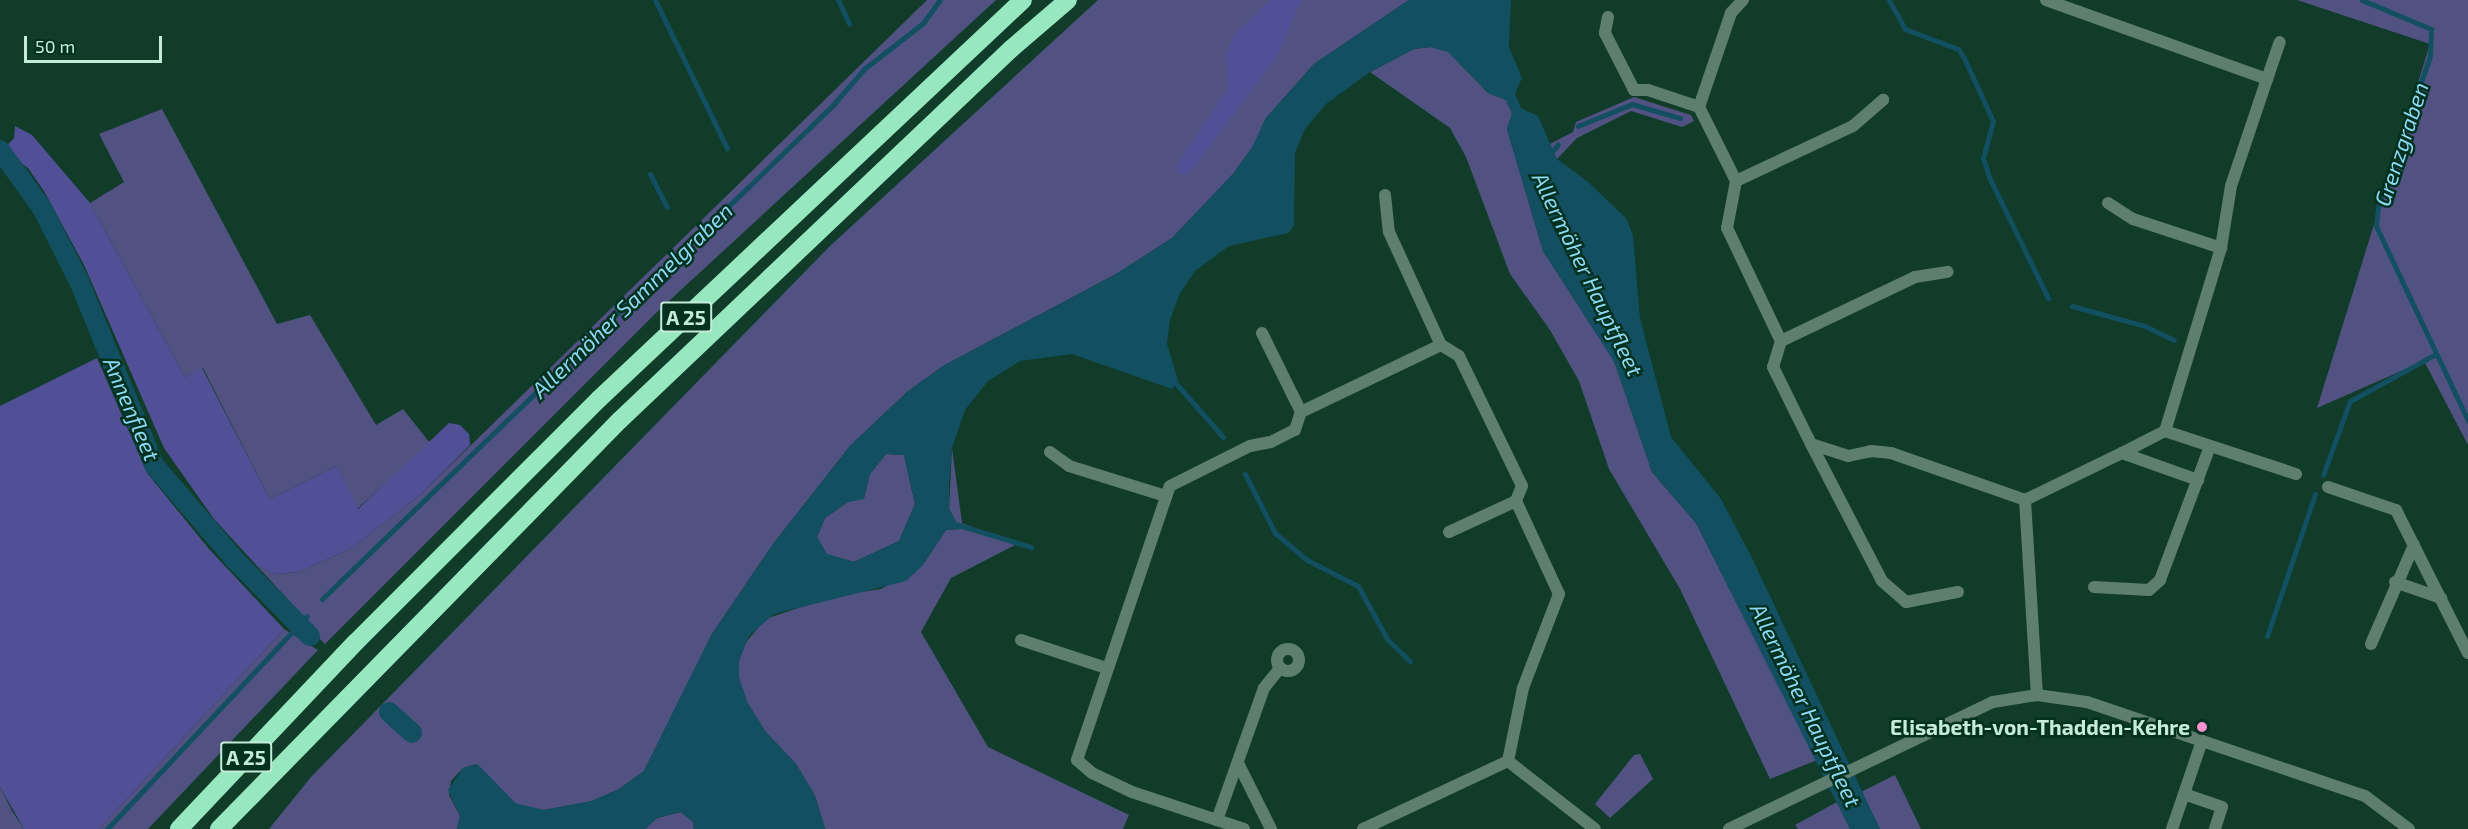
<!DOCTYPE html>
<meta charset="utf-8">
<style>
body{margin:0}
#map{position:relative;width:2468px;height:829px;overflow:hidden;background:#103c29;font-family:"Exo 2",sans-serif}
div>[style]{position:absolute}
.green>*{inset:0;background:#515281}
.forest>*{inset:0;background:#515096}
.water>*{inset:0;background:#124f61}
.stream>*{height:5px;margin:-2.5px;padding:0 2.5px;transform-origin:2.5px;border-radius:2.5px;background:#124f61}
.canal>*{height:20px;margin:-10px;padding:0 10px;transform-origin:10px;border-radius:10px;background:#124f61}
.minor>*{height:12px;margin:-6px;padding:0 6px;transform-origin:6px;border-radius:6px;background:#5f7f6e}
.minor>.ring{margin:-6px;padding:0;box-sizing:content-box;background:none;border:12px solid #5f7f6e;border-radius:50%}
.motorway>*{height:18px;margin:-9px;padding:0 9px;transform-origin:9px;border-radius:9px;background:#97e8c0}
.dots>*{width:16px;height:16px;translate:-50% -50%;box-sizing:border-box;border:3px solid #033120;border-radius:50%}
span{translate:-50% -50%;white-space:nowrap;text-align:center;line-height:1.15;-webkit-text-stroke:5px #033120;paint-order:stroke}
.shield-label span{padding:2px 4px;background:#033120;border:2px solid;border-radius:4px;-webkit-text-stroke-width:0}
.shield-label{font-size:20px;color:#c6ecd8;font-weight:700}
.poi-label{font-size:21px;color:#c6ecd8;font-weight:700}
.right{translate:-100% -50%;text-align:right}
.water-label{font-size:22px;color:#8ddaf4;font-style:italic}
.scale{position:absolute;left:24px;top:36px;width:138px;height:27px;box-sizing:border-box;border:3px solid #c6ecd8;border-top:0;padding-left:8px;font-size:18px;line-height:21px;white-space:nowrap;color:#c6ecd8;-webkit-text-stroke:4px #033120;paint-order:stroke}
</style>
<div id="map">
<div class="green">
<i style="clip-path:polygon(927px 0,996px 0,657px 312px,325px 644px,316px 635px,308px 621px,258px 567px,276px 574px,298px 572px,352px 548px,421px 494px)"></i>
<i style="clip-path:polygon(1098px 0,1409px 0,1314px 64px,1266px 118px,1253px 146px,1233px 174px,1172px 238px,1116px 274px,943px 366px,907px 392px,850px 446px,773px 544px,712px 634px,644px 771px,619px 789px,592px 801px,544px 810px,527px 809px,515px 803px,477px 764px,463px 768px,451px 781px,449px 795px,460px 816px,457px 829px,269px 829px,311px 777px,830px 246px)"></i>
<i style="clip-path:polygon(2297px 0,2468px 0,2468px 445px,2424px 361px,2317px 408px,2430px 44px)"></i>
<i style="clip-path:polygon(1430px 47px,1448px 51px,1488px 93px,1506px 100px,1512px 114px,1507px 129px,1543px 251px,1614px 361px,1652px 472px,1696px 523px,1817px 760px,1770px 779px,1680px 589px,1609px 469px,1579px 381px,1550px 330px,1510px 274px,1466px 157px,1450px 128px,1370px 72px,1414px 49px)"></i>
<i style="clip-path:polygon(1634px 97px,1691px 115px,1694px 121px,1682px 127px,1631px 111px,1577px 138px,1557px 159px,1548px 145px,1573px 132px,1576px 122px)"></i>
<i style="clip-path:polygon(162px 109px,277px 324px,310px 315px,376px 425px,403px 409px,430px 443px,357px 509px,337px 466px,270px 499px,203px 368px,185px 377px,90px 203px,124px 182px,99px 134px)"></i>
<i style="clip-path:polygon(952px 448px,962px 523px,1017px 544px,951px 578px,921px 632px,988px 747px,1129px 815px,1123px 829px,825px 829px,815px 796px,796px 764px,765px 731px,747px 702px,739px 678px,739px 661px,744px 645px,765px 619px,835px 596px,881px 589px,922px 566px,946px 530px,960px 529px,949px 509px)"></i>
<i style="clip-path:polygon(886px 454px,904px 455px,915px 504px,899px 541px,854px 562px,826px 554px,817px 537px,825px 518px,848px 502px,864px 498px,870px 474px)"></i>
<i style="clip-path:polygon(284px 629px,318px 650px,148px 829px,99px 829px)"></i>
<i style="clip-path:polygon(1640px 754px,1653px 779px,1610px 818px,1595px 804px,1634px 755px)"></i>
<i style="clip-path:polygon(1895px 775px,1921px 829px,1880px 829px,1861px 792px)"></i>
<i style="clip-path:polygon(0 787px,12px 811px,24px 829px,0 829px)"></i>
<i style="clip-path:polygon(1837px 802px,1850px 829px,1798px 829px,1795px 825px)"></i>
<i style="clip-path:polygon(681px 812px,693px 822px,694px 829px,645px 829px,657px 818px)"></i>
</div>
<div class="forest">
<i style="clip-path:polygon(1270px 0,1301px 0,1278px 55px,1191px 171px,1183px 175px,1177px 172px,1177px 164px,1228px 88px,1226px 53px,1234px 35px)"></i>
<i style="clip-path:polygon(15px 126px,32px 135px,90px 203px,185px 377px,202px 368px,270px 499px,337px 466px,358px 509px,449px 423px,460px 425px,469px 434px,470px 445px,421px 494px,352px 548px,298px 572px,276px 574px,258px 567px,214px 519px,164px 448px,84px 265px,44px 191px,28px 168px,3px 150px,14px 138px)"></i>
<i style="clip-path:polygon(97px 358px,147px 473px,209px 549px,284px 629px,99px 829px,24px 829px,0 787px,0 406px)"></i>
</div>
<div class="water">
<i style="clip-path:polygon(evenodd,1409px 0,1511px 0,1509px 47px,1522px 78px,1515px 94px,1521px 108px,1538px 116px,1557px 159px,1587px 181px,1626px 218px,1633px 235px,1640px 318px,1671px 437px,1721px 499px,1751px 556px,1880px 829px,1850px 829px,1696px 523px,1652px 472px,1614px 361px,1543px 251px,1507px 129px,1512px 114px,1506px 100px,1488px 93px,1448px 52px,1430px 47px,1414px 49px,1370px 72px,1326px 104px,1305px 129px,1295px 153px,1294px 226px,1288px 233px,1229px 246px,1196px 270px,1180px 293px,1170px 320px,1167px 344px,1178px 380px,1172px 389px,1072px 354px,1020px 361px,988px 381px,965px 410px,952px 448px,949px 483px,949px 509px,960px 529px,946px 530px,922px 566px,906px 581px,774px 614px,749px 636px,739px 661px,739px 678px,747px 702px,765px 731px,796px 764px,815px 796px,825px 829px,694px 829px,693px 822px,681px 812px,657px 818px,645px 829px,457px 829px,460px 816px,448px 790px,463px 768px,477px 764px,515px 803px,544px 810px,592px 801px,619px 789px,644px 771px,712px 634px,773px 544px,850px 446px,907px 392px,943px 366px,1116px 274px,1172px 238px,1233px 174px,1253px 146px,1266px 118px,1314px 64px,1409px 0,886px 454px,904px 455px,915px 504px,899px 541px,854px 562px,827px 554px,817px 537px,825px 518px,848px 502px,864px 499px,870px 474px,886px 454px)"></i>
</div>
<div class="stream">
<i style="left:655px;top:0;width:165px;rotate:64.1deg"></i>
<i style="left:838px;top:0;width:26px;rotate:65deg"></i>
<i style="left:1889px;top:0;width:33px;rotate:61deg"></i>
<i style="left:1905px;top:29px;width:57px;rotate:20.7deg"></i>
<i style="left:1958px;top:49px;width:11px;rotate:56deg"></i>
<i style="left:1964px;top:58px;width:69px;rotate:65.3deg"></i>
<i style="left:1993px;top:121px;width:38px;rotate:105deg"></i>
<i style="left:1983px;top:158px;width:20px;rotate:72deg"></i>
<i style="left:1989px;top:177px;width:135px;rotate:64deg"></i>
<i style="left:2362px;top:0;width:75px;rotate:22.8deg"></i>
<i style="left:2431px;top:29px;width:27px;rotate:92deg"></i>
<i style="left:2430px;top:56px;width:160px;rotate:109deg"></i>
<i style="left:2378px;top:207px;width:19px;rotate:96deg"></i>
<i style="left:2376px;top:226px;width:216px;rotate:64.7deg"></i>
<i style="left:1578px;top:126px;width:58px;rotate:-22.2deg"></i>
<i style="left:1632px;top:104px;width:50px;rotate:16.3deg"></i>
<i style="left:1548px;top:157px;width:16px;rotate:-52deg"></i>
<i style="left:650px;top:174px;width:37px;rotate:63deg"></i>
<i style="left:2072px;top:306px;width:76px;rotate:15.3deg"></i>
<i style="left:2145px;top:326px;width:32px;rotate:26deg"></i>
<i style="left:1173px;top:380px;width:76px;rotate:48.7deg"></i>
<i style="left:1245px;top:474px;width:66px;rotate:63deg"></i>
<i style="left:1275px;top:533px;width:42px;rotate:40.2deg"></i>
<i style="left:1307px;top:560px;width:57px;rotate:27deg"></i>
<i style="left:1358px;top:586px;width:60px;rotate:61.3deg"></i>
<i style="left:1387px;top:639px;width:32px;rotate:44deg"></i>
<i style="left:2323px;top:475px;width:79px;rotate:-70deg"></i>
<i style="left:2350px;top:401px;width:96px;rotate:-28.7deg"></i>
<i style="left:952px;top:523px;width:83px;rotate:16.9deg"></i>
<i style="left:322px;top:599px;width:711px;rotate:-44.03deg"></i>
<i style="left:833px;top:105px;width:48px;rotate:-49.3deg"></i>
<i style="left:864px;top:69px;width:75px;rotate:-37.9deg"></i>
<i style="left:923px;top:23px;width:29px;rotate:-54deg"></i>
<i style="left:2267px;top:636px;width:150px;rotate:-71.3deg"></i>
<i style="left:107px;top:829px;width:292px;rotate:-46.8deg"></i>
</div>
<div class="canal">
<i style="left:0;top:150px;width:72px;rotate:54.1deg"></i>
<i style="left:42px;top:208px;width:82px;rotate:63.1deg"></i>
<i style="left:79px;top:281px;width:199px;rotate:67.8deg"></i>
<i style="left:154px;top:465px;width:125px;rotate:49.5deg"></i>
<i style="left:235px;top:560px;width:107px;rotate:45.4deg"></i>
<i style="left:389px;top:712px;width:31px;rotate:42deg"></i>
</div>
<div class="minor">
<i style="left:1743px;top:0;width:18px;rotate:133deg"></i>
<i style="left:1731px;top:13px;width:99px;rotate:108.8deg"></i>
<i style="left:1699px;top:107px;width:83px;rotate:63.4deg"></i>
<i style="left:1736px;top:181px;width:48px;rotate:100.8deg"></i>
<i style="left:1727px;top:228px;width:125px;rotate:64.5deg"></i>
<i style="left:1781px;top:341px;width:27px;rotate:107deg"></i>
<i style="left:1773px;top:367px;width:86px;rotate:63.7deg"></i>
<i style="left:1811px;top:444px;width:39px;rotate:18deg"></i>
<i style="left:1848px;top:456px;width:24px;rotate:-12deg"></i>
<i style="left:1871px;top:451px;width:20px;rotate:6deg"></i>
<i style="left:1891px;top:453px;width:142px;rotate:19.3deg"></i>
<i style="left:2025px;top:500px;width:195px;rotate:86.5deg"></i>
<i style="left:2046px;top:0;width:235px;rotate:19.7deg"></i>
<i style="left:2267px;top:79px;width:113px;rotate:108.6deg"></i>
<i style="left:2231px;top:186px;width:63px;rotate:99.2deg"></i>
<i style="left:2221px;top:248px;width:191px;rotate:107deg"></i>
<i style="left:2165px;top:431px;width:48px;rotate:152.9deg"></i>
<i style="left:2122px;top:453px;width:81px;rotate:19.6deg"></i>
<i style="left:1608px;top:17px;width:16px;rotate:101deg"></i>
<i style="left:1605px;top:33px;width:64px;rotate:63deg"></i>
<i style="left:1634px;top:90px;width:14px"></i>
<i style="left:1648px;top:90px;width:54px;rotate:18.4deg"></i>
<i style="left:2267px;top:79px;width:39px;rotate:-71deg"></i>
<i style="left:1736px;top:181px;width:129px;rotate:-25.2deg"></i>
<i style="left:1853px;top:126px;width:40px;rotate:-41deg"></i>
<i style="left:1385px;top:195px;width:37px;rotate:84deg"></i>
<i style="left:1389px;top:232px;width:124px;rotate:65.3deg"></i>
<i style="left:2108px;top:203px;width:30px;rotate:33deg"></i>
<i style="left:2133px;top:219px;width:93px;rotate:18.2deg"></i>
<i style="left:1262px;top:333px;width:88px;rotate:63.7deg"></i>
<i style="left:1781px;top:341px;width:148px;rotate:-25.5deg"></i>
<i style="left:1915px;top:277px;width:33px;rotate:-9deg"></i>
<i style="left:2165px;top:431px;width:138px;rotate:18.2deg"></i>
<i style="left:1811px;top:444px;width:154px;rotate:62.6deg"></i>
<i style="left:1882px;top:581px;width:32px;rotate:41deg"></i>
<i style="left:1906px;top:602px;width:53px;rotate:-10.9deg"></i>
<i style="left:1050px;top:452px;width:24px;rotate:36deg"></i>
<i style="left:1069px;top:466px;width:102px;rotate:17.2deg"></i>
<i style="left:2328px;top:487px;width:72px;rotate:18.7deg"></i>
<i style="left:2396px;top:510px;width:160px;rotate:63.3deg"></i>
<i style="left:2025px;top:500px;width:108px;rotate:-25.9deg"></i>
<i style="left:1449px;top:532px;width:74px;rotate:-24.8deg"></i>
<i style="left:2395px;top:582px;width:49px;rotate:19.2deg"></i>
<i style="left:2094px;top:587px;width:55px;rotate:3.1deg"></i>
<i style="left:2149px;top:590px;width:15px;rotate:-42deg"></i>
<i style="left:2160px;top:580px;width:143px;rotate:-69.5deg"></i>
<i style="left:1021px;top:640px;width:89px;rotate:18.2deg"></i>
<i style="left:2371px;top:644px;width:108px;rotate:-66.5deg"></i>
<i class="ring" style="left:1277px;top:649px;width:10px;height:10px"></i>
<i style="left:1238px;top:763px;width:74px;rotate:63.4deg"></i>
<i style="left:2184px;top:794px;width:40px;rotate:18.9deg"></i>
<i style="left:2222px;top:807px;width:23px;rotate:108deg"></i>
<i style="left:1217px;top:820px;width:140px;rotate:-70.4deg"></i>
<i style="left:1264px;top:688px;width:26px;rotate:-51deg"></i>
<i style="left:1244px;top:829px;width:118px;rotate:-161.7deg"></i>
<i style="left:1132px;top:792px;width:44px;rotate:-154.6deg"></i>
<i style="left:1092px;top:773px;width:20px;rotate:-139deg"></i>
<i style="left:1077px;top:760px;width:289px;rotate:-71.3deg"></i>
<i style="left:1170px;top:486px;width:89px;rotate:-26.6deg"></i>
<i style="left:1250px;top:446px;width:21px;rotate:-11deg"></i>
<i style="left:1271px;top:442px;width:27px;rotate:-27deg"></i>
<i style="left:1295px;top:430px;width:19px;rotate:-72deg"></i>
<i style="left:1301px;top:412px;width:155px;rotate:-25.6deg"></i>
<i style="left:1441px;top:345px;width:21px;rotate:31deg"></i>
<i style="left:1459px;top:356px;width:144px;rotate:64.1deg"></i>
<i style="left:1522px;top:486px;width:16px;rotate:112deg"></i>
<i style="left:1516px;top:501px;width:102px;rotate:65.2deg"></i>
<i style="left:1559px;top:594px;width:101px;rotate:111deg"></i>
<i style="left:1523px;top:688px;width:75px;rotate:101.6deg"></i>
<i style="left:1363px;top:829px;width:160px;rotate:-25.1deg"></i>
<i style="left:1508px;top:761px;width:110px;rotate:38deg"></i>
<i style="left:1729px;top:829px;width:293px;rotate:-25.7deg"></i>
<i style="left:1993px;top:702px;width:45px;rotate:-9deg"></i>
<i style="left:2037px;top:695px;width:50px;rotate:8deg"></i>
<i style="left:2087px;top:702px;width:293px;rotate:18.7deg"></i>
<i style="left:2365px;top:796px;width:55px;rotate:36.9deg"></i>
<i style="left:2172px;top:829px;width:93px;rotate:-71.2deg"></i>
</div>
<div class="motorway">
<i style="left:179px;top:829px;width:257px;rotate:-46.6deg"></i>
<i style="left:356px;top:642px;width:344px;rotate:-45deg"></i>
<i style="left:599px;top:399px;width:582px;rotate:-43.26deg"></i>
<i style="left:219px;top:829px;width:573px;rotate:-45.57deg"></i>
<i style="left:620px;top:420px;width:539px;rotate:-43.5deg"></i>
<i style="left:1011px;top:49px;width:75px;rotate:-40.7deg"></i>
</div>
<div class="dots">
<i style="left:2202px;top:727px;background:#f590d1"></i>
</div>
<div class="shield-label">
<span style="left:686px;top:317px">A 25</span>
<span style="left:246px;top:757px">A 25</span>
</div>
<div class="poi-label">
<span class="right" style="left:2190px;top:727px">Elisabeth-von-Thadden-Kehre</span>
</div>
<div class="water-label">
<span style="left:2401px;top:144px;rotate:-72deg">Grenzgraben</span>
<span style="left:1588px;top:274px;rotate:64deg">Allermöher Hauptfleet</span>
<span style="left:632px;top:300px;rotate:-44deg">Allermöher Sammelgraben</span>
<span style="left:132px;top:409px;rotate:67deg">Annenfleet</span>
<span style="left:1806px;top:705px;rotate:64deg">Allermöher Hauptfleet</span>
</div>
<div class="scale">50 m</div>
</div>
